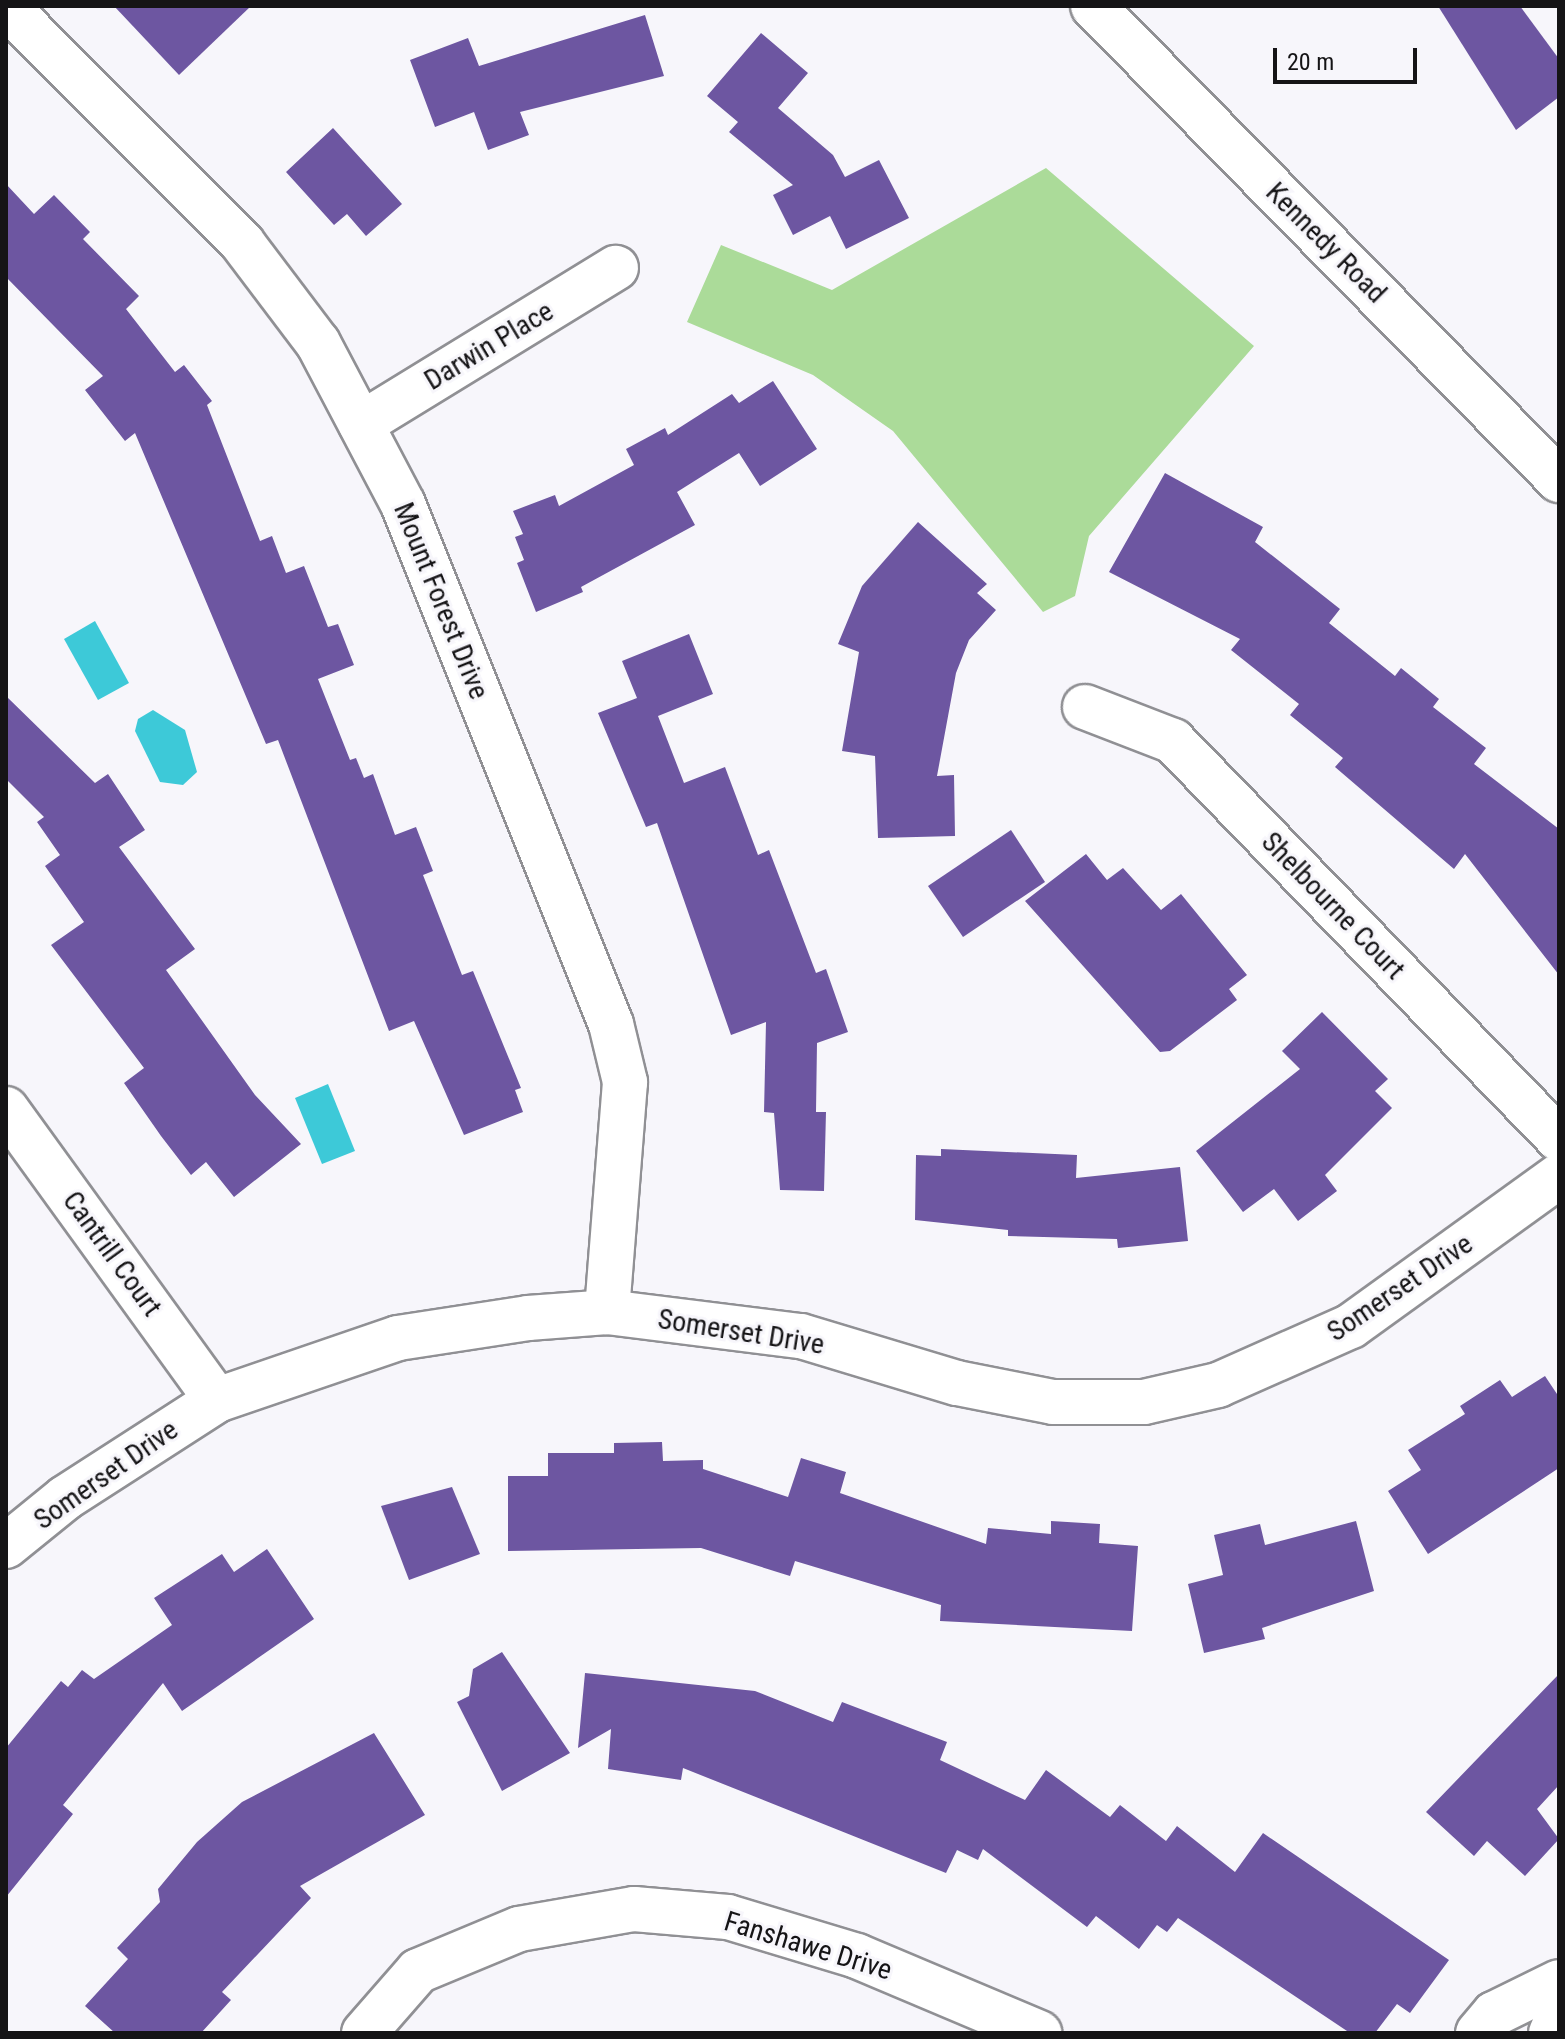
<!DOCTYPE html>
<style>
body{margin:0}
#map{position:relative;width:1565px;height:2039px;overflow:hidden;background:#f7f6fb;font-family:"Roboto Condensed",sans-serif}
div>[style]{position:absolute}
.green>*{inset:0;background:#abdb99}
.water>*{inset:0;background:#3dc9d8}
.building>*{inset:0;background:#6d56a1}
.roads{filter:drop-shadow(2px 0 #909094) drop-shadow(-2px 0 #909094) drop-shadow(0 2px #909094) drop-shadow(0 -2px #909094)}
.street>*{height:44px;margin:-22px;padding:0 22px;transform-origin:22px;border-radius:22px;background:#fff}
.secondary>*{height:44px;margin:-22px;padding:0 22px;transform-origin:22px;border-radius:22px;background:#fff}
span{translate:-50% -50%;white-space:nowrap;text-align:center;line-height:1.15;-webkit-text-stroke:6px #f7f6fb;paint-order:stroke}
.street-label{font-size:28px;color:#151416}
.frame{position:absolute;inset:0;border:8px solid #151416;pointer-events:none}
.scale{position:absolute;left:1273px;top:48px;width:144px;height:36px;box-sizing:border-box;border:4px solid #151416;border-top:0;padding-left:10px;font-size:24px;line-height:28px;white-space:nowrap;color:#151416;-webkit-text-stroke:6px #f7f6fb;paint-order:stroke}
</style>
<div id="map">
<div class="green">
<i style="clip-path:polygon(1046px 168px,1254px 346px,1089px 536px,1075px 596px,1043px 612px,893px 431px,813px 375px,687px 322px,721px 245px,832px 290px)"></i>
</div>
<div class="water">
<i style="clip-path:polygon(95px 621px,129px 683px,98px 700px,64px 639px)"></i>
<i style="clip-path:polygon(153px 710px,185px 730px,197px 772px,183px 785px,160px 782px,135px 731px,138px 719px)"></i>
<i style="clip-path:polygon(328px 1084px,355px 1151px,322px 1164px,295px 1098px)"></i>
</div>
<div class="building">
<i style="clip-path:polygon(114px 6px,251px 6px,179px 75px)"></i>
<i style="clip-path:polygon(1438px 6px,1520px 6px,1559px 59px,1559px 97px,1516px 130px)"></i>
<i style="clip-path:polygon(645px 15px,664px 76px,520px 112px,529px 135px,488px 150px,474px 112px,435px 127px,410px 60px,468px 38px,479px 66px)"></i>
<i style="clip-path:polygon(761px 33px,808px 73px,778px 108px,833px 155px,845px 177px,879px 160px,909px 218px,846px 249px,830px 216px,793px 235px,773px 195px,793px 185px,729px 132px,738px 122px,707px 96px)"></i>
<i style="clip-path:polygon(333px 128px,402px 204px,366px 236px,347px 214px,334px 225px,286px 172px)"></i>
<i style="clip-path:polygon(6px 184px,34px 214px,54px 195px,90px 232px,83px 239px,139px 296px,126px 309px,175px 372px,184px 365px,212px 401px,207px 405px,260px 541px,272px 536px,286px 573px,304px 566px,328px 627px,338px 624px,354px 665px,318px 679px,350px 760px,356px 758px,364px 778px,373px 774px,395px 835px,416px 827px,433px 871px,423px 875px,462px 975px,473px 971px,521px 1088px,515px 1090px,523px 1112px,464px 1135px,414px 1021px,389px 1031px,278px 740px,266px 744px,135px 433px,125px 441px,85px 390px,103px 376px,6px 277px)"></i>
<i style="clip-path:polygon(773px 381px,817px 449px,760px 486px,739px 453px,677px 492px,695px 525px,581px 587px,583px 592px,536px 612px,517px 563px,524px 560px,515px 537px,523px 534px,513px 511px,555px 495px,559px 506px,634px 465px,626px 449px,665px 428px,668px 435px,732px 394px,739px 403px)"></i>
<i style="clip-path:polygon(1165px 473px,1263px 527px,1255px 542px,1340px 609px,1329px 623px,1395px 676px,1401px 668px,1439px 699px,1433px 707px,1486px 748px,1474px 764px,1559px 829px,1559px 975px,1465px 854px,1454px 869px,1335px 767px,1343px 758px,1290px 715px,1299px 704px,1231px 650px,1240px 639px,1109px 572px)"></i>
<i style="clip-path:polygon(918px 522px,987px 584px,977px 593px,996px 610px,969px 640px,956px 673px,937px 776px,954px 775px,955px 836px,878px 838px,875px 756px,842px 751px,859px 652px,838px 644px,862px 586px)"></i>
<i style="clip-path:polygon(689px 634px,713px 694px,658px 716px,684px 783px,725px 767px,758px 855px,769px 850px,816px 973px,826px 969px,848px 1032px,817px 1043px,816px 1112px,826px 1112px,824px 1191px,780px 1190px,774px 1113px,764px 1112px,766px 1022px,731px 1035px,657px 823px,646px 827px,598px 713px,637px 698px,622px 661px)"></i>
<i style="clip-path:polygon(6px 696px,95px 783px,108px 774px,145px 830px,119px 847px,195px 949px,166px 970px,255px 1095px,301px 1144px,234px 1197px,206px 1162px,191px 1175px,161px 1136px,124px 1083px,144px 1068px,51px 945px,84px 922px,45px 866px,60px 855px,37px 822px,44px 817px,6px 779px)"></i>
<i style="clip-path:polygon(1011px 830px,1045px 882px,963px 937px,928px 886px)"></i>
<i style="clip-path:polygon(1086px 854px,1107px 880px,1123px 868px,1161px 910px,1181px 894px,1247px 975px,1229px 989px,1237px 1000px,1170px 1051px,1160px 1052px,1025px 901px)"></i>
<i style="clip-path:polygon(1322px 1012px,1388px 1079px,1375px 1091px,1392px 1108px,1325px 1175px,1337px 1191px,1298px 1221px,1274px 1189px,1243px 1212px,1196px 1151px,1300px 1069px,1282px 1051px)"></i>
<i style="clip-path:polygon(941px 1149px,1077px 1155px,1076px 1178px,1180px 1167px,1188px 1241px,1118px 1248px,1117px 1239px,1008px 1236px,1008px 1230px,915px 1220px,916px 1155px,941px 1156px)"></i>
<i style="clip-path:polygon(1545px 1376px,1559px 1397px,1559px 1468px,1428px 1554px,1388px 1491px,1421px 1470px,1408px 1450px,1465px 1414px,1460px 1406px,1500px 1380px,1512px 1397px)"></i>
<i style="clip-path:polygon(662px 1442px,663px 1461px,703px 1460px,703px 1469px,788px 1497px,801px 1458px,846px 1472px,840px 1493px,986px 1544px,988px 1528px,1051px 1534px,1051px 1521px,1100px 1524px,1099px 1543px,1138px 1546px,1132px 1631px,940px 1621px,941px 1605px,795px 1561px,790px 1576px,701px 1548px,508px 1551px,508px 1476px,548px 1476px,548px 1453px,614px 1453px,614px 1443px)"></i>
<i style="clip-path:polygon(452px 1487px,480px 1554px,409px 1580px,381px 1506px)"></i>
<i style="clip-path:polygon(1356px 1521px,1374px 1591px,1262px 1628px,1265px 1639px,1204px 1653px,1188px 1584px,1223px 1575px,1214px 1535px,1260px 1524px,1265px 1545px)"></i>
<i style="clip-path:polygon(267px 1549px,314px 1619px,182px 1711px,163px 1683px,63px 1805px,73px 1814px,6px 1897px,6px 1748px,61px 1681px,68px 1687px,82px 1670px,94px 1679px,172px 1625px,154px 1598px,222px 1554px,234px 1572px)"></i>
<i style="clip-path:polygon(502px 1652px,570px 1753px,502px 1791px,457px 1702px,469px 1696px,473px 1669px)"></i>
<i style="clip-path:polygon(585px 1673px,755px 1691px,833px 1722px,842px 1702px,947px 1742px,940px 1760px,1025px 1800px,1046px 1770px,1110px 1817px,1120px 1805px,1166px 1841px,1177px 1826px,1235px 1872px,1263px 1833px,1449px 1960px,1410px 2013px,1397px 2004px,1375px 2033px,1350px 2033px,1178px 1918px,1167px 1932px,1157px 1925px,1139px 1949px,1096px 1916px,1087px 1927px,983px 1849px,978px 1860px,957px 1850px,946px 1873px,683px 1768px,681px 1780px,608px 1769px,611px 1729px,578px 1748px)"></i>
<i style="clip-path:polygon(1559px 1674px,1559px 1785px,1537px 1809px,1559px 1839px,1525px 1876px,1487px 1841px,1474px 1856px,1426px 1812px)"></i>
<i style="clip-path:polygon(374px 1733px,425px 1815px,300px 1886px,311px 1898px,222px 1992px,231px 2000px,201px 2033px,115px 2033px,85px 2006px,128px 1959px,117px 1948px,160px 1902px,158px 1889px,197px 1842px,242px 1802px)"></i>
</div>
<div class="roads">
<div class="street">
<i style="left:6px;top:6px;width:336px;rotate:45.1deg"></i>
<i style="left:243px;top:244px;width:124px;rotate:52.9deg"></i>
<i style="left:318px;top:343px;width:182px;rotate:62.2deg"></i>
<i style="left:403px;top:504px;width:560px;rotate:68.2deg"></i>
<i style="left:611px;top:1024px;width:60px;rotate:76.4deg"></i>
<i style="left:625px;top:1082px;width:231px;rotate:94.5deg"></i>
<i style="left:361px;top:424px;width:299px;rotate:-31.5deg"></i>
<i style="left:1085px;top:707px;width:94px;rotate:21.1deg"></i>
<i style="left:1173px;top:741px;width:554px;rotate:45.88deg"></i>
<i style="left:6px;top:1109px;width:359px;rotate:54.1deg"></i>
<i style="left:364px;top:2033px;width:82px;rotate:-48.9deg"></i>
<i style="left:418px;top:1971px;width:109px;rotate:-22.6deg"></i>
<i style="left:519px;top:1929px;width:117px;rotate:-9.9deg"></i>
<i style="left:634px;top:1909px;width:94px;rotate:4.9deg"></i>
<i style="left:728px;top:1917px;width:135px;rotate:16.8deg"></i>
<i style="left:857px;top:1956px;width:198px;rotate:22.9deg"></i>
<i style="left:1478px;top:2033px;width:25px;rotate:-50deg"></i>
<i style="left:1494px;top:2014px;width:72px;rotate:-26.2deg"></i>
<i style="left:1551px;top:2033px;width:20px;rotate:-66deg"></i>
</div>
<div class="secondary">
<i style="left:1093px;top:6px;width:665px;rotate:45.49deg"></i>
<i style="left:6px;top:1546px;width:76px;rotate:-39.1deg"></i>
<i style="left:65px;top:1498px;width:181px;rotate:-32.8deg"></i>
<i style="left:217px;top:1400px;width:191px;rotate:-18.9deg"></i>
<i style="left:398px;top:1338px;width:132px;rotate:-8.7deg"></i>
<i style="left:528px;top:1318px;width:79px;rotate:-4.3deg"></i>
<i style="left:607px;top:1312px;width:195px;rotate:7.1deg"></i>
<i style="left:801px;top:1336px;width:163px;rotate:16.8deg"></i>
<i style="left:957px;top:1383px;width:98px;rotate:11.2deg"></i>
<i style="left:1053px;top:1402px;width:91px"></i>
<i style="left:1144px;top:1402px;width:76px;rotate:-12.9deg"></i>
<i style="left:1218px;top:1385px;width:145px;rotate:-23.9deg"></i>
<i style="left:1351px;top:1326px;width:256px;rotate:-35.8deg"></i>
</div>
</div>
<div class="street-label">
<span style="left:1326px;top:243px;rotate:45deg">Kennedy Road</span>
<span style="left:489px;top:346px;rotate:-31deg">Darwin Place</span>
<span style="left:441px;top:601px;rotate:68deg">Mount Forest Drive</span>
<span style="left:1333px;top:906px;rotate:46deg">Shelbourne Court</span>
<span style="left:112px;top:1254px;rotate:54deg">Cantrill Court</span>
<span style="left:1400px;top:1288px;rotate:-34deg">Somerset Drive</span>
<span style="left:741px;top:1332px;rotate:9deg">Somerset Drive</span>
<span style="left:106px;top:1475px;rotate:-35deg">Somerset Drive</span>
<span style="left:808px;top:1946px;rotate:17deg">Fanshawe Drive</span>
</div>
<div class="frame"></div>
<div class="scale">20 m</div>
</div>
